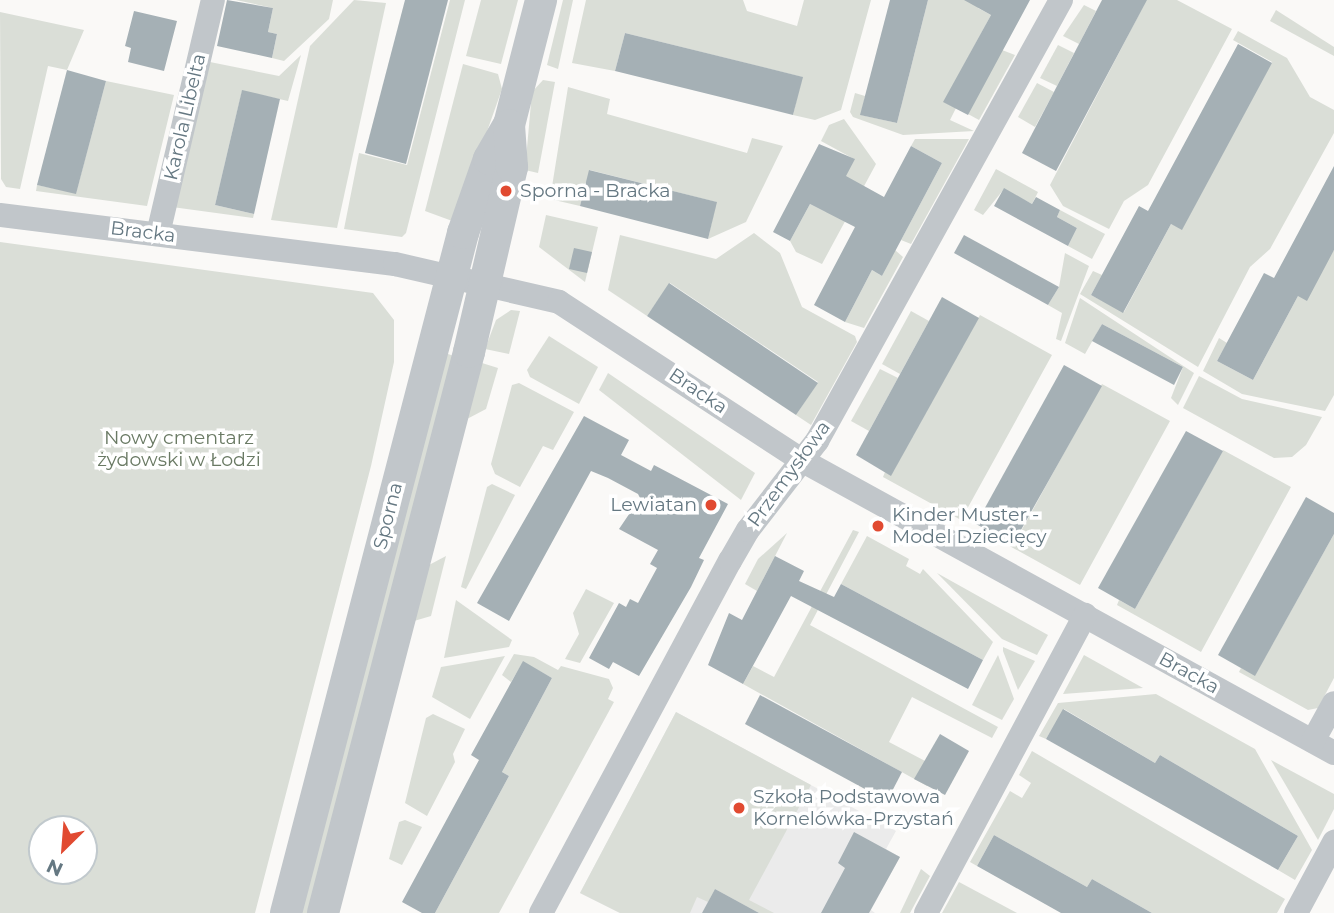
<!DOCTYPE html>
<meta charset="utf-8">
<style>
body{margin:0}
#map{position:relative;width:1334px;height:913px;overflow:hidden;background:#faf9f7;font-family:Montserrat,sans-serif}
div>[style]{position:absolute}
.built>*{inset:0;background:#ebebeb}
.green>*{inset:0;background:#daded7}
.building>*{inset:0;background:#a5b0b5}
.minor>*{height:24px;margin:-12px;padding:0 12px;transform-origin:12px;border-radius:12px;background:#c1c6ca}
.tertiary>*{height:32px;margin:-16px;padding:0 16px;transform-origin:16px;border-radius:16px;background:#c1c6ca}
.dots>*{width:19px;height:19px;translate:-50% -50%;box-sizing:border-box;border:4px solid #fff;border-radius:50%}
span{translate:-50% -50%;white-space:nowrap;text-align:center;line-height:1.15;-webkit-text-stroke:7px #fff;paint-order:stroke}
.street-label{font-size:19px;color:#657882}
.poi-label{font-size:19px;color:#657882}
.left{translate:0 -50%;text-align:left}
.right{translate:-100% -50%;text-align:right}
.park-label{font-size:19px;color:#6a7a64}
.north{position:absolute;left:28px;top:815px;width:70px;height:70px;box-sizing:border-box;background:#fff;border:2px solid #c1c9cd;border-radius:50%;rotate:205deg;font-size:19px;font-weight:700;line-height:28px;text-align:center;color:#657882}
.north::after{content:'';display:block;margin:auto;width:24px;height:32px;background:#e14a31;clip-path:polygon(50% 0,100% 100%,50% 72%,0 100%)}
</style>
<div id="map">
<div class="built">
<i style="clip-path:polygon(676px 712px,896px 831px,886px 849px,900px 857px,871px 910px,875px 913px,620px 913px,580px 893px)"></i>
</div>
<div class="green">
<i style="clip-path:polygon(236px 0,333px 0,329px 19px,284px 61px,272px 58px,277px 34px,268px 32px,273px 8px)"></i>
<i style="clip-path:polygon(354px 0,386px 3px,337px 228px,271px 220px,310px 46px)"></i>
<i style="clip-path:polygon(450px 0,465px 0,406px 233px,402px 237px,344px 229px,359px 153px,407px 165px)"></i>
<i style="clip-path:polygon(481px 0,518px 0,501px 64px,466px 56px)"></i>
<i style="clip-path:polygon(563px 0,573px 0,558px 69px,547px 65px)"></i>
<i style="clip-path:polygon(586px 0,743px 0,747px 11px,797px 26px,804px 0,871px 0,841px 110px,815px 120px,793px 115px,802px 77px,625px 33px,615px 71px,572px 63px)"></i>
<i style="clip-path:polygon(928px 0,982px 0,978px 8px,991px 15px,944px 102px,956px 108px,950px 120px,974px 131px,903px 135px,853px 117px,850px 112px,855px 93px,865px 96px,861px 115px,897px 123px)"></i>
<i style="clip-path:polygon(1135px 0,1177px 0,1232px 29px,1148px 185px,1124px 201px,1109px 229px,1063px 206px,1050px 185px,1144px 5px)"></i>
<i style="clip-path:polygon(1084px 5px,1096px 11px,1079px 44px,1063px 36px)"></i>
<i style="clip-path:polygon(1276px 10px,1334px 47px,1334px 56px,1270px 21px)"></i>
<i style="clip-path:polygon(0 12px,84px 30px,67px 70px,48px 66px,20px 189px,6px 187px,1px 179px)"></i>
<i style="clip-path:polygon(1238px 31px,1287px 58px,1310px 97px,1334px 110px,1334px 133px,1270px 249px,1250px 267px,1198px 367px,1080px 294px,1093px 271px,1102px 275px,1091px 295px,1124px 312px,1171px 224px,1182px 229px,1272px 62px,1233px 40px)"></i>
<i style="clip-path:polygon(1058px 45px,1074px 53px,1057px 86px,1040px 78px)"></i>
<i style="clip-path:polygon(1002px 50px,1015px 55px,979px 120px,968px 114px)"></i>
<i style="clip-path:polygon(301px 55px,288px 101px,242px 91px,215px 205px,254px 214px,253px 218px,172px 207px,205px 61px,279px 76px)"></i>
<i style="clip-path:polygon(463px 64px,498px 74px,502px 89px,455px 222px,425px 211px)"></i>
<i style="clip-path:polygon(543px 80px,555px 82px,538px 173px,525px 170px,532px 92px)"></i>
<i style="clip-path:polygon(106px 81px,174px 95px,147px 206px,36px 191px,37px 185px,76px 193px)"></i>
<i style="clip-path:polygon(1037px 83px,1054px 92px,1035px 127px,1018px 117px)"></i>
<i style="clip-path:polygon(568px 87px,610px 99px,607px 114px,747px 153px,752px 138px,783px 146px,746px 222px,708px 239px,716px 202px,590px 170px,580px 206px,550px 199px)"></i>
<i style="clip-path:polygon(844px 119px,876px 164px,822px 264px,796px 252px,790px 241px,810px 204px,826px 212px,854px 159px,821px 141px,829px 125px)"></i>
<i style="clip-path:polygon(915px 139px,969px 139px,911px 244px,901px 240px,942px 163px,911px 146px)"></i>
<i style="clip-path:polygon(996px 169px,1038px 192px,1032px 204px,1004px 189px,983px 215px,974px 210px)"></i>
<i style="clip-path:polygon(1060px 210px,1105px 234px,1092px 259px,1068px 246px,1077px 228px,1057px 217px)"></i>
<i style="clip-path:polygon(546px 215px,598px 227px,585px 282px,539px 247px)"></i>
<i style="clip-path:polygon(754px 233px,780px 253px,802px 307px,855px 336px,857px 342px,811px 425px,796px 415px,818px 382px,670px 283px,647px 316px,608px 290px,620px 235px,716px 259px)"></i>
<i style="clip-path:polygon(evenodd,0 242px,373px 293px,394px 320px,394px 362px,371px 466px,255px 913px,0 913px,0 242px,42px 829px,84px 829px,84px 871px,42px 871px,42px 829px)"></i>
<i style="clip-path:polygon(895px 250px,903px 257px,864px 328px,845px 322px,872px 270px,882px 276px)"></i>
<i style="clip-path:polygon(1334px 250px,1334px 395px,1325px 411px,1242px 394px,1203px 371px,1219px 338px,1227px 343px,1217px 361px,1253px 380px,1298px 296px)"></i>
<i style="clip-path:polygon(1065px 253px,1089px 266px,1061px 341px,1056px 339px,1062px 313px,1048px 305px,1059px 287px)"></i>
<i style="clip-path:polygon(1080px 298px,1194px 373px,1178px 405px,1171px 398px,1183px 367px,1102px 324px,1085px 354px,1065px 343px)"></i>
<i style="clip-path:polygon(511px 310px,520px 311px,509px 354px,485px 349px,496px 320px)"></i>
<i style="clip-path:polygon(911px 311px,929px 321px,900px 374px,882px 364px)"></i>
<i style="clip-path:polygon(980px 315px,1052px 355px,961px 520px,883px 477px,885px 472px,891px 475px)"></i>
<i style="clip-path:polygon(549px 336px,598px 367px,579px 404px,530px 377px,527px 370px)"></i>
<i style="clip-path:polygon(445px 353px,454px 356px,310px 913px,299px 913px)"></i>
<i style="clip-path:polygon(482px 363px,498px 368px,486px 409px,467px 419px)"></i>
<i style="clip-path:polygon(880px 369px,898px 378px,869px 431px,851px 421px)"></i>
<i style="clip-path:polygon(608px 373px,755px 473px,741px 500px,599px 390px)"></i>
<i style="clip-path:polygon(1199px 376px,1242px 399px,1322px 417px,1306px 445px,1292px 457px,1274px 458px,1183px 408px)"></i>
<i style="clip-path:polygon(519px 383px,574px 412px,553px 450px,543px 446px,520px 487px,495px 474px,491px 464px,512px 385px)"></i>
<i style="clip-path:polygon(1102px 384px,1170px 421px,1080px 585px,997px 539px,999px 536px,1014px 544px)"></i>
<i style="clip-path:polygon(1223px 450px,1291px 487px,1201px 652px,1117px 605px,1119px 600px,1135px 609px)"></i>
<i style="clip-path:polygon(492px 484px,515px 495px,466px 589px,461px 587px,487px 487px)"></i>
<i style="clip-path:polygon(853px 530px,859px 532px,810px 625px,998px 727px,992px 738px,912px 697px,889px 742px,927px 762px,932px 777px,927px 786px,743px 684px,753px 666px,774px 677px)"></i>
<i style="clip-path:polygon(787px 533px,757px 591px,745px 584px,758px 559px)"></i>
<i style="clip-path:polygon(1334px 534px,1334px 678px,1318px 708px,1308px 710px,1239px 672px,1241px 668px,1255px 675px)"></i>
<i style="clip-path:polygon(867px 536px,909px 559px,906px 566px,920px 574px,923px 569px,993px 642px,983px 660px,841px 584px)"></i>
<i style="clip-path:polygon(446px 556px,431px 616px,414px 621px,429px 565px)"></i>
<i style="clip-path:polygon(937px 573px,1048px 635px,1037px 655px,1002px 639px)"></i>
<i style="clip-path:polygon(586px 589px,614px 603px,580px 663px,565px 659px,579px 634px,573px 613px)"></i>
<i style="clip-path:polygon(456px 600px,512px 640px,509px 647px,444px 658px)"></i>
<i style="clip-path:polygon(1003px 647px,1035px 661px,1018px 690px,1003px 651px)"></i>
<i style="clip-path:polygon(514px 654px,534px 657px,558px 670px,561px 666px,609px 679px,613px 688px,608px 699px,614px 702px,499px 913px,435px 913px,509px 776px,502px 772px,552px 678px,523px 662px,511px 682px,502px 675px)"></i>
<i style="clip-path:polygon(998px 655px,1014px 699px,1002px 720px,972px 705px)"></i>
<i style="clip-path:polygon(1084px 655px,1143px 688px,1063px 694px)"></i>
<i style="clip-path:polygon(505px 656px,470px 719px,432px 697px,441px 667px)"></i>
<i style="clip-path:polygon(1156px 694px,1255px 749px,1312px 850px,1295px 880px,1278px 870px,1298px 836px,1160px 755px,1155px 763px,1064px 709px,1046px 739px,1039px 736px,1058px 703px)"></i>
<i style="clip-path:polygon(676px 712px,811px 785px,749px 900px,774px 913px,759px 913px,715px 889px,708px 902px,697px 897px,690px 913px,620px 913px,580px 893px)"></i>
<i style="clip-path:polygon(433px 714px,465px 729px,453px 754px,455px 762px,427px 816px,405px 803px,426px 718px)"></i>
<i style="clip-path:polygon(1032px 751px,1285px 899px,1277px 913px,1152px 913px,1092px 879px,1087px 887px,994px 835px,977px 866px,970px 862px,1010px 791px,1022px 798px,1031px 783px,1019px 775px)"></i>
<i style="clip-path:polygon(1271px 760px,1334px 794px,1334px 809px,1318px 840px)"></i>
<i style="clip-path:polygon(405px 820px,422px 827px,402px 865px,389px 859px,399px 822px)"></i>
<i style="clip-path:polygon(921px 869px,930px 876px,910px 913px,900px 913px)"></i>
<i style="clip-path:polygon(959px 882px,1017px 913px,942px 913px)"></i>
</div>
<div class="building">
<i style="clip-path:polygon(227px 0,273px 8px,268px 32px,277px 34px,272px 58px,217px 46px)"></i>
<i style="clip-path:polygon(405px 0,448px 0,406px 164px,365px 153px)"></i>
<i style="clip-path:polygon(890px 0,928px 0,897px 123px,860px 115px)"></i>
<i style="clip-path:polygon(964px 0,1030px 0,968px 115px,943px 102px,991px 15px)"></i>
<i style="clip-path:polygon(1102px 0,1147px 0,1056px 171px,1022px 153px)"></i>
<i style="clip-path:polygon(134px 11px,177px 21px,164px 71px,128px 62px,131px 48px,125px 46px)"></i>
<i style="clip-path:polygon(625px 33px,803px 77px,793px 115px,615px 71px)"></i>
<i style="clip-path:polygon(1238px 44px,1272px 63px,1182px 230px,1171px 224px,1123px 313px,1091px 295px,1139px 206px,1148px 211px)"></i>
<i style="clip-path:polygon(67px 70px,106px 81px,76px 194px,37px 185px)"></i>
<i style="clip-path:polygon(242px 90px,280px 99px,254px 214px,215px 205px)"></i>
<i style="clip-path:polygon(819px 144px,855px 159px,846px 176px,884px 197px,911px 146px,942px 163px,882px 276px,872px 270px,845px 322px,814px 305px,855px 227px,810px 204px,790px 241px,773px 232px)"></i>
<i style="clip-path:polygon(1334px 166px,1334px 250px,1307px 301px,1298px 296px,1253px 380px,1217px 361px,1264px 273px,1274px 278px)"></i>
<i style="clip-path:polygon(589px 170px,717px 202px,708px 239px,580px 206px)"></i>
<i style="clip-path:polygon(1004px 188px,1032px 204px,1036px 197px,1060px 210px,1057px 217px,1077px 228px,1068px 246px,994px 206px)"></i>
<i style="clip-path:polygon(964px 235px,1059px 287px,1048px 305px,954px 253px)"></i>
<i style="clip-path:polygon(574px 248px,592px 252px,587px 273px,569px 269px)"></i>
<i style="clip-path:polygon(669px 283px,818px 383px,796px 415px,647px 316px)"></i>
<i style="clip-path:polygon(942px 297px,979px 318px,891px 476px,856px 455px)"></i>
<i style="clip-path:polygon(1102px 324px,1183px 367px,1174px 385px,1092px 341px)"></i>
<i style="clip-path:polygon(1064px 365px,1102px 386px,1013px 544px,976px 524px)"></i>
<i style="clip-path:polygon(584px 416px,629px 440px,621px 455px,651px 471px,654px 465px,728px 504px,699px 558px,704px 560px,691px 587px,639px 676px,613px 662px,609px 669px,589px 658px,619px 603px,626px 607px,630px 599px,638px 603px,657px 568px,650px 564px,658px 550px,619px 529px,640px 498px,638px 494px,608px 478px,591px 471px,509px 621px,477px 603px)"></i>
<i style="clip-path:polygon(1186px 431px,1223px 451px,1135px 609px,1098px 588px)"></i>
<i style="clip-path:polygon(1306px 497px,1334px 513px,1334px 534px,1255px 676px,1218px 655px)"></i>
<i style="clip-path:polygon(775px 556px,804px 571px,799px 581px,834px 597px,841px 584px,983px 660px,968px 689px,791px 596px,743px 684px,708px 665px,729px 613px,742px 620px)"></i>
<i style="clip-path:polygon(523px 661px,552px 678px,502px 772px,509px 776px,435px 913px,422px 913px,402px 902px,479px 760px,471px 755px)"></i>
<i style="clip-path:polygon(760px 695px,902px 772px,887px 801px,745px 724px)"></i>
<i style="clip-path:polygon(1063px 709px,1155px 763px,1160px 755px,1298px 836px,1278px 870px,1046px 739px)"></i>
<i style="clip-path:polygon(940px 734px,969px 751px,945px 795px,914px 779px)"></i>
<i style="clip-path:polygon(854px 832px,900px 857px,869px 913px,821px 913px,845px 868px,838px 863px)"></i>
<i style="clip-path:polygon(994px 835px,1087px 887px,1092px 879px,1152px 913px,1061px 913px,977px 866px)"></i>
<i style="clip-path:polygon(715px 889px,759px 913px,702px 913px)"></i>
</div>
<div class="minor">
<i style="left:0;top:215px;width:398px;rotate:7.1deg"></i>
<i style="left:395px;top:264px;width:168px;rotate:13deg"></i>
<i style="left:559px;top:302px;width:291px;rotate:33.1deg"></i>
<i style="left:803px;top:461px;width:606px;rotate:28.81deg"></i>
<i style="left:158px;top:234px;width:240px;rotate:-76.8deg"></i>
<i style="left:1313px;top:741px;width:43px;rotate:-61.1deg"></i>
<i style="left:541px;top:913px;width:400px;rotate:-61.8deg"></i>
<i style="left:730px;top:561px;width:36px;rotate:-60deg"></i>
<i style="left:748px;top:530px;width:113px;rotate:-52.2deg"></i>
<i style="left:817px;top:441px;width:504px;rotate:-61.04deg"></i>
<i style="left:926px;top:913px;width:338px;rotate:-61.9deg"></i>
<i style="left:1296px;top:913px;width:81px;rotate:-61.8deg"></i>
</div>
<div class="tertiary">
<i style="left:286px;top:913px;width:703px;rotate:-75.41deg"></i>
<i style="left:463px;top:233px;width:78px;rotate:-70.6deg"></i>
<i style="left:489px;top:159px;width:39px;rotate:-60deg"></i>
<i style="left:509px;top:125px;width:129px;rotate:-75.6deg"></i>
<i style="left:323px;top:913px;width:580px;rotate:-75.41deg"></i>
<i style="left:469px;top:352px;width:190px;rotate:-76.9deg"></i>
<i style="left:512px;top:167px;width:42px;rotate:-94.1deg"></i>
</div>
<div class="dots">
<i style="left:506px;top:191px;background:#e14a31"></i>
<i style="left:711px;top:505px;background:#e14a31"></i>
<i style="left:878px;top:526px;background:#e14a31"></i>
<i style="left:739px;top:808px;background:#e14a31"></i>
</div>
<div class="street-label">
<span style="left:185px;top:117px;rotate:-77deg">Karola Libelta</span>
<span style="left:143px;top:232px;rotate:7deg">Bracka</span>
<span style="left:698px;top:391px;rotate:34deg">Bracka</span>
<span style="left:789px;top:474px;rotate:-54deg">Przemysłowa</span>
<span style="left:388px;top:516px;rotate:-76deg">Sporna</span>
<span style="left:1189px;top:673px;rotate:29deg">Bracka</span>
</div>
<div class="poi-label">
<span class="left" style="left:520px;top:191px">Sporna - Bracka</span>
<span class="right" style="left:697px;top:505px">Lewiatan</span>
<span class="left" style="left:892px;top:526px">Kinder Muster -<br>Model Dziecięcy</span>
<span class="left" style="left:753px;top:808px">Szkoła Podstawowa<br>Kornelówka-Przystań</span>
</div>
<div class="park-label">
<span style="left:179px;top:449px">Nowy cmentarz<br>żydowski w Łodzi</span>
</div>
<div class="north">N</div>
</div>
